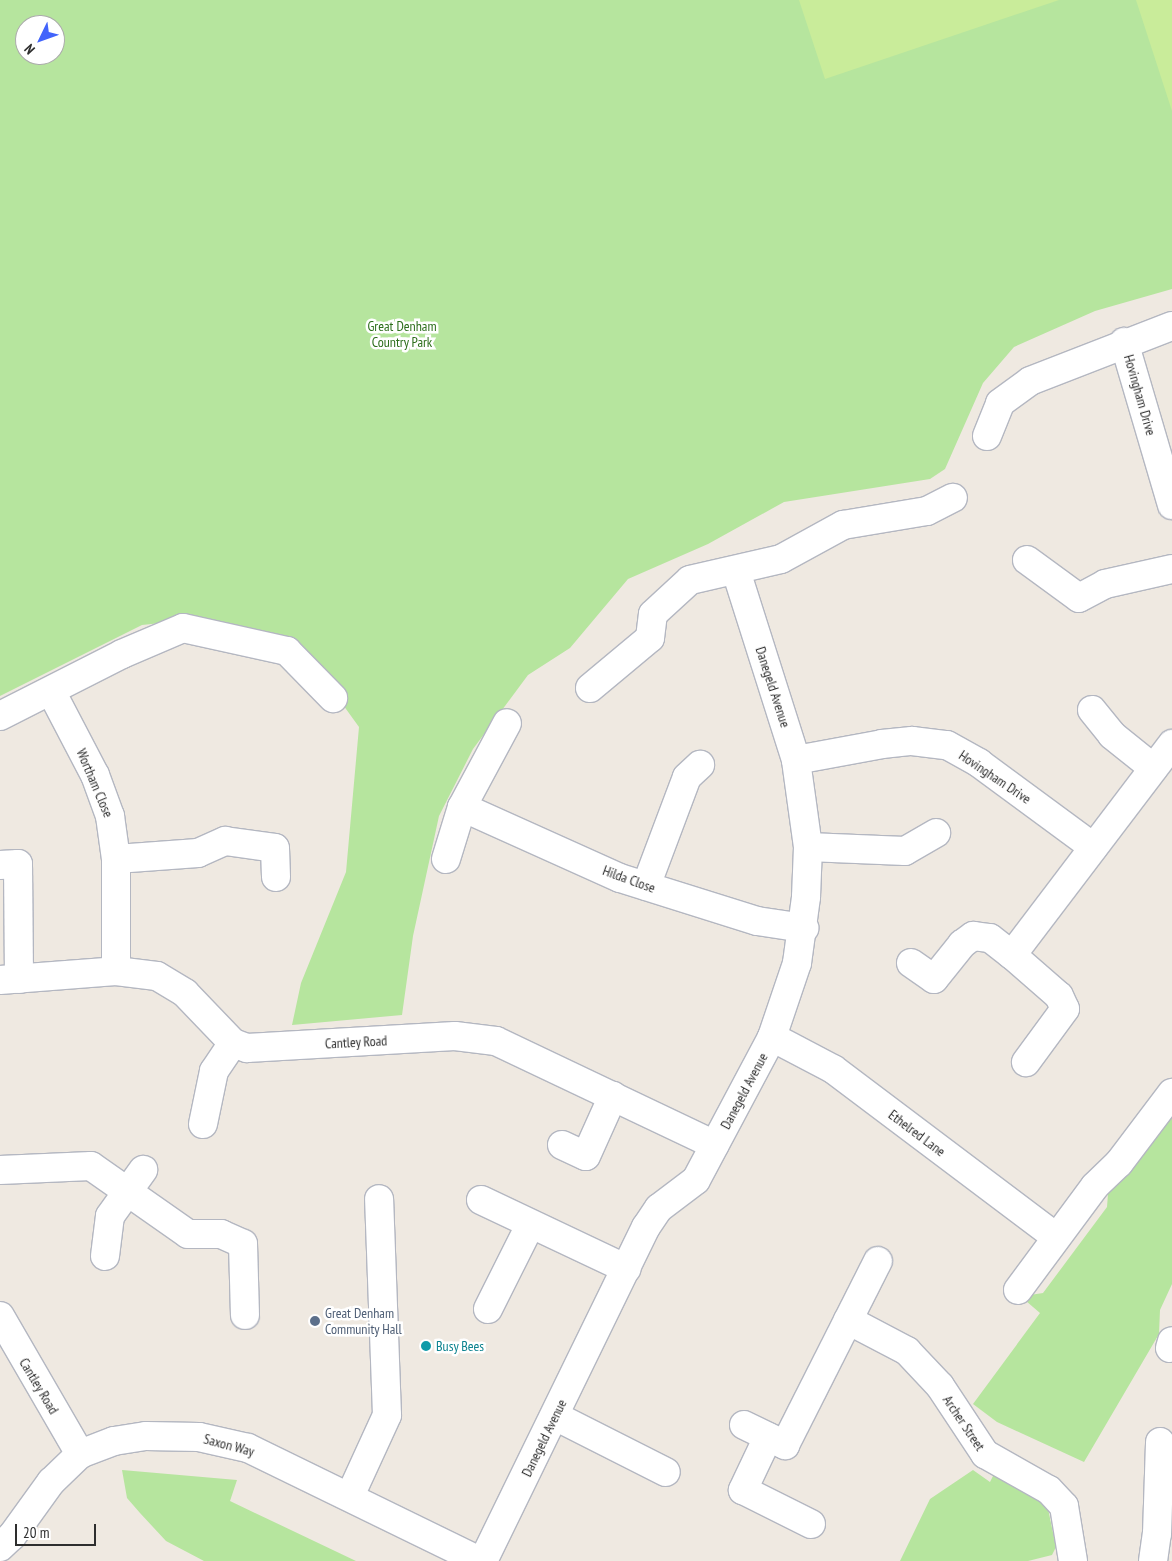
<!DOCTYPE html>
<style>
body{margin:0}
#map{position:relative;width:1172px;height:1561px;overflow:hidden;background:#efe9e1;font-family:"PT Sans Narrow",sans-serif}
div>[style]{position:absolute}
.green>*{inset:0;background:#b6e59e}
.pitch>*{inset:0;background:#c9ec9a}
.roads{filter:drop-shadow(1px 0 #b4b7c1) drop-shadow(-1px 0 #b4b7c1) drop-shadow(0 1px #b4b7c1) drop-shadow(0 -1px #b4b7c1)}
.minor>*{height:28px;margin:-14px;padding:0 14px;transform-origin:14px;border-radius:14px;background:#fff}
.dots>*{width:14px;height:14px;translate:-50% -50%;box-sizing:border-box;border:2px solid #fff;border-radius:50%}
span{translate:-50% -50%;white-space:nowrap;text-align:center;line-height:1.15;-webkit-text-stroke:5px #fff;paint-order:stroke}
.park-label{font-size:14px;color:#2c6e1b}
.street-label{font-size:14px;color:#2e2e2e}
.service-label{font-size:14px;color:#4e5e75}
.left{translate:0 -50%;text-align:left}
.culture-label{font-size:14px;color:#0d838f}
.north{position:absolute;left:15px;top:15px;width:50px;height:50px;box-sizing:border-box;background:#fff;border:1px solid #ababab;border-radius:50%;rotate:228deg;font-size:14px;font-weight:700;line-height:20px;text-align:center;color:#2e2e2e}
.north::after{content:'';display:block;margin:auto;width:18px;height:22px;background:#4264fb;clip-path:polygon(50% 0,100% 100%,50% 72%,0 100%)}
.scale{position:absolute;left:15px;top:1524px;width:81px;height:22px;box-sizing:border-box;border:2px solid #2e2e2e;border-top:0;padding-left:6px;font-size:15px;line-height:18px;white-space:nowrap;color:#2e2e2e;-webkit-text-stroke:4px #fff;paint-order:stroke}
</style>
<div id="map">
<div class="green">
<i style="clip-path:polygon(evenodd,0 0,1172px 0,1172px 289px,1095px 311px,1014px 347px,983px 383px,945px 469px,930px 479px,784px 502px,708px 544px,628px 579px,570px 648px,528px 675px,473px 749px,439px 816px,413px 936px,402px 1015px,292px 1025px,301px 983px,346px 872px,359px 727px,320px 673px,180px 621px,142px 625px,0 696px,0 0,25px 25px,55px 25px,55px 55px,25px 55px,25px 25px)"></i>
<i style="clip-path:polygon(1172px 1106px,1172px 1284px,1160px 1310px,1159px 1334px,1084px 1462px,997px 1422px,973px 1404px,1040px 1313px,1026px 1301px,1030px 1295px,1043px 1293px,1107px 1207px,1108px 1194px)"></i>
<i style="clip-path:polygon(122px 1470px,237px 1480px,230px 1501px,356px 1561px,204px 1561px,166px 1541px,140px 1513px,127px 1498px)"></i>
<i style="clip-path:polygon(973px 1470px,990px 1482px,994px 1474px,1047px 1504px,1056px 1547px,1052px 1555px,1028px 1561px,900px 1561px,930px 1499px)"></i>
</div>
<div class="pitch">
<i style="clip-path:polygon(799px 0,1059px 0,825px 79px)"></i>
<i style="clip-path:polygon(1136px 0,1172px 0,1172px 111px)"></i>
</div>
<div class="roads">
<div class="minor">
<i style="left:1124px;top:342px;width:170px;rotate:73.6deg"></i>
<i style="left:987px;top:436px;width:35px;rotate:-68deg"></i>
<i style="left:1000px;top:403px;width:37px;rotate:-36deg"></i>
<i style="left:1030px;top:381px;width:152px;rotate:-21.2deg"></i>
<i style="left:1027px;top:560px;width:64px;rotate:36.2deg"></i>
<i style="left:1079px;top:598px;width:30px;rotate:-28deg"></i>
<i style="left:1105px;top:584px;width:69px;rotate:-12.6deg"></i>
<i style="left:590px;top:688px;width:78px;rotate:-39.8deg"></i>
<i style="left:650px;top:638px;width:24px;rotate:-83deg"></i>
<i style="left:653px;top:614px;width:50px;rotate:-42.6deg"></i>
<i style="left:690px;top:580px;width:93px;rotate:-13deg"></i>
<i style="left:781px;top:559px;width:71px;rotate:-28.7deg"></i>
<i style="left:843px;top:525px;width:85px;rotate:-9.5deg"></i>
<i style="left:927px;top:511px;width:29px;rotate:-27deg"></i>
<i style="left:51px;top:691px;width:95px;rotate:62.4deg"></i>
<i style="left:95px;top:775px;width:44px;rotate:69.9deg"></i>
<i style="left:110px;top:816px;width:43px;rotate:82.1deg"></i>
<i style="left:116px;top:859px;width:112px;rotate:90deg"></i>
<i style="left:1092px;top:710px;width:32px;rotate:51deg"></i>
<i style="left:1112px;top:735px;width:53px;rotate:38.8deg"></i>
<i style="left:0;top:716px;width:137px;rotate:-26.9deg"></i>
<i style="left:122px;top:654px;width:66px;rotate:-23.1deg"></i>
<i style="left:183px;top:628px;width:107px;rotate:12.5deg"></i>
<i style="left:287px;top:651px;width:66px;rotate:45.6deg"></i>
<i style="left:796px;top:760px;width:87px;rotate:-10.5deg"></i>
<i style="left:882px;top:744px;width:30px;rotate:-6deg"></i>
<i style="left:912px;top:741px;width:35px;rotate:7deg"></i>
<i style="left:947px;top:745px;width:37px;rotate:29deg"></i>
<i style="left:979px;top:763px;width:142px;rotate:36.4deg"></i>
<i style="left:462px;top:807px;width:173px;rotate:24.2deg"></i>
<i style="left:620px;top:878px;width:144px;rotate:17.4deg"></i>
<i style="left:757px;top:921px;width:48px;rotate:8.5deg"></i>
<i style="left:808px;top:847px;width:97px;rotate:2.4deg"></i>
<i style="left:905px;top:851px;width:36px;rotate:-30deg"></i>
<i style="left:116px;top:859px;width:82px;rotate:-4.2deg"></i>
<i style="left:198px;top:853px;width:30px;rotate:-24deg"></i>
<i style="left:225px;top:841px;width:50px;rotate:8deg"></i>
<i style="left:275px;top:848px;width:29px;rotate:88deg"></i>
<i style="left:446px;top:859px;width:54px;rotate:-72.9deg"></i>
<i style="left:462px;top:807px;width:95px;rotate:-61.8deg"></i>
<i style="left:0;top:865px;width:18px;rotate:-3deg"></i>
<i style="left:18px;top:864px;width:115px;rotate:89.5deg"></i>
<i style="left:646px;top:886px;width:116px;rotate:-69.4deg"></i>
<i style="left:687px;top:777px;width:18px;rotate:-43deg"></i>
<i style="left:1012px;top:955px;width:62px;rotate:41.1deg"></i>
<i style="left:1059px;top:996px;width:14px;rotate:65deg"></i>
<i style="left:1065px;top:1009px;width:66px;rotate:126.3deg"></i>
<i style="left:911px;top:963px;width:28px;rotate:35deg"></i>
<i style="left:934px;top:979px;width:45px;rotate:-51.3deg"></i>
<i style="left:962px;top:944px;width:14px;rotate:-36deg"></i>
<i style="left:973px;top:936px;width:17px;rotate:7deg"></i>
<i style="left:990px;top:938px;width:28px;rotate:38deg"></i>
<i style="left:1012px;top:955px;width:265px;rotate:-52.8deg"></i>
<i style="left:0;top:980px;width:116px;rotate:-4.4deg"></i>
<i style="left:116px;top:971px;width:41px;rotate:7deg"></i>
<i style="left:157px;top:976px;width:33px;rotate:31deg"></i>
<i style="left:185px;top:993px;width:69px;rotate:46.2deg"></i>
<i style="left:233px;top:1043px;width:15px;rotate:20deg"></i>
<i style="left:247px;top:1048px;width:208px;rotate:-3.3deg"></i>
<i style="left:455px;top:1036px;width:41px;rotate:7deg"></i>
<i style="left:496px;top:1041px;width:242px;rotate:25.4deg"></i>
<i style="left:772px;top:1037px;width:69px;rotate:27.7deg"></i>
<i style="left:833px;top:1069px;width:279px;rotate:37deg"></i>
<i style="left:203px;top:1124px;width:54px;rotate:-78.3deg"></i>
<i style="left:214px;top:1071px;width:34px;rotate:-56deg"></i>
<i style="left:562px;top:1145px;width:26px;rotate:25deg"></i>
<i style="left:586px;top:1156px;width:66px;rotate:-65.8deg"></i>
<i style="left:0;top:1170px;width:91px;rotate:-2.5deg"></i>
<i style="left:91px;top:1166px;width:118px;rotate:35deg"></i>
<i style="left:188px;top:1234px;width:33px"></i>
<i style="left:221px;top:1234px;width:24px;rotate:24deg"></i>
<i style="left:243px;top:1244px;width:71px;rotate:88.4deg"></i>
<i style="left:481px;top:1200px;width:161px;rotate:25.3deg"></i>
<i style="left:105px;top:1256px;width:40px;rotate:-82.9deg"></i>
<i style="left:110px;top:1216px;width:57px;rotate:-54.3deg"></i>
<i style="left:1018px;top:1290px;width:129px;rotate:-53.5deg"></i>
<i style="left:1095px;top:1186px;width:33px;rotate:-44deg"></i>
<i style="left:1119px;top:1163px;width:88px;rotate:-52.9deg"></i>
<i style="left:488px;top:1309px;width:94px;rotate:-63.4deg"></i>
<i style="left:0;top:1316px;width:160px;rotate:59.9deg"></i>
<i style="left:848px;top:1320px;width:67px;rotate:27.7deg"></i>
<i style="left:907px;top:1351px;width:48px;rotate:46.7deg"></i>
<i style="left:940px;top:1386px;width:82px;rotate:56.5deg"></i>
<i style="left:985px;top:1454px;width:73px;rotate:29.4deg"></i>
<i style="left:1049px;top:1490px;width:22px;rotate:47deg"></i>
<i style="left:1064px;top:1506px;width:56px;rotate:80.7deg"></i>
<i style="left:1170px;top:1348px;width:7px;rotate:-74deg"></i>
<i style="left:555px;top:1416px;width:124px;rotate:26.8deg"></i>
<i style="left:744px;top:1425px;width:46px;rotate:26deg"></i>
<i style="left:785px;top:1445px;width:206px;rotate:-63.2deg"></i>
<i style="left:768px;top:1437px;width:59px;rotate:115.3deg"></i>
<i style="left:743px;top:1490px;width:76px;rotate:26.6deg"></i>
<i style="left:350px;top:1496px;width:89px;rotate:-65.4deg"></i>
<i style="left:387px;top:1415px;width:216px;rotate:-92.1deg"></i>
<i style="left:0;top:1547px;width:16px;rotate:-43deg"></i>
<i style="left:12px;top:1536px;width:67px;rotate:-54.2deg"></i>
<i style="left:51px;top:1482px;width:40px;rotate:-44deg"></i>
<i style="left:80px;top:1454px;width:36px;rotate:-21deg"></i>
<i style="left:114px;top:1441px;width:32px;rotate:-9deg"></i>
<i style="left:146px;top:1436px;width:53px;rotate:1.1deg"></i>
<i style="left:199px;top:1437px;width:50px;rotate:12.7deg"></i>
<i style="left:248px;top:1448px;width:258px;rotate:26deg"></i>
<i style="left:483px;top:1561px;width:372px;rotate:-64deg"></i>
<i style="left:646px;top:1227px;width:23px;rotate:-56deg"></i>
<i style="left:659px;top:1208px;width:46px;rotate:-37.1deg"></i>
<i style="left:696px;top:1180px;width:162px;rotate:-62deg"></i>
<i style="left:772px;top:1037px;width:78px;rotate:-71.3deg"></i>
<i style="left:797px;top:963px;width:67px;rotate:-82.2deg"></i>
<i style="left:806px;top:897px;width:50px;rotate:-87.7deg"></i>
<i style="left:808px;top:847px;width:88px;rotate:-97.9deg"></i>
<i style="left:796px;top:760px;width:198px;rotate:-107.6deg"></i>
<i style="left:1153px;top:1561px;width:27px;rotate:-82deg"></i>
<i style="left:1157px;top:1534px;width:92px;rotate:-88.1deg"></i>
</div>
</div>
<div class="dots">
<i style="left:315px;top:1321px;background:#5c6f8a"></i>
<i style="left:426px;top:1346px;background:#0f9aa8"></i>
</div>
<div class="park-label">
<span style="left:402px;top:334px">Great Denham<br>Country Park</span>
</div>
<div class="street-label">
<span style="left:1140px;top:395px;rotate:74deg">Hovingham Drive</span>
<span style="left:773px;top:687px;rotate:72deg">Danegeld Avenue</span>
<span style="left:995px;top:777px;rotate:34deg">Hovingham Drive</span>
<span style="left:95px;top:783px;rotate:67deg">Wortham Close</span>
<span style="left:629px;top:879px;rotate:20deg">Hilda Close</span>
<span style="left:356px;top:1042px;rotate:-3deg">Cantley Road</span>
<span style="left:744px;top:1091px;rotate:-62deg">Danegeld Avenue</span>
<span style="left:917px;top:1133px;rotate:37deg">Ethelred Lane</span>
<span style="left:39px;top:1386px;rotate:59deg">Cantley Road</span>
<span style="left:964px;top:1423px;rotate:56deg">Archer Street</span>
<span style="left:544px;top:1438px;rotate:-64deg">Danegeld Avenue</span>
<span style="left:229px;top:1445px;rotate:15deg">Saxon Way</span>
</div>
<div class="service-label">
<span class="left" style="left:325px;top:1321px">Great Denham<br>Community Hall</span>
</div>
<div class="culture-label">
<span class="left" style="left:436px;top:1346px">Busy Bees</span>
</div>
<div class="north">N</div>
<div class="scale">20 m</div>
</div>
